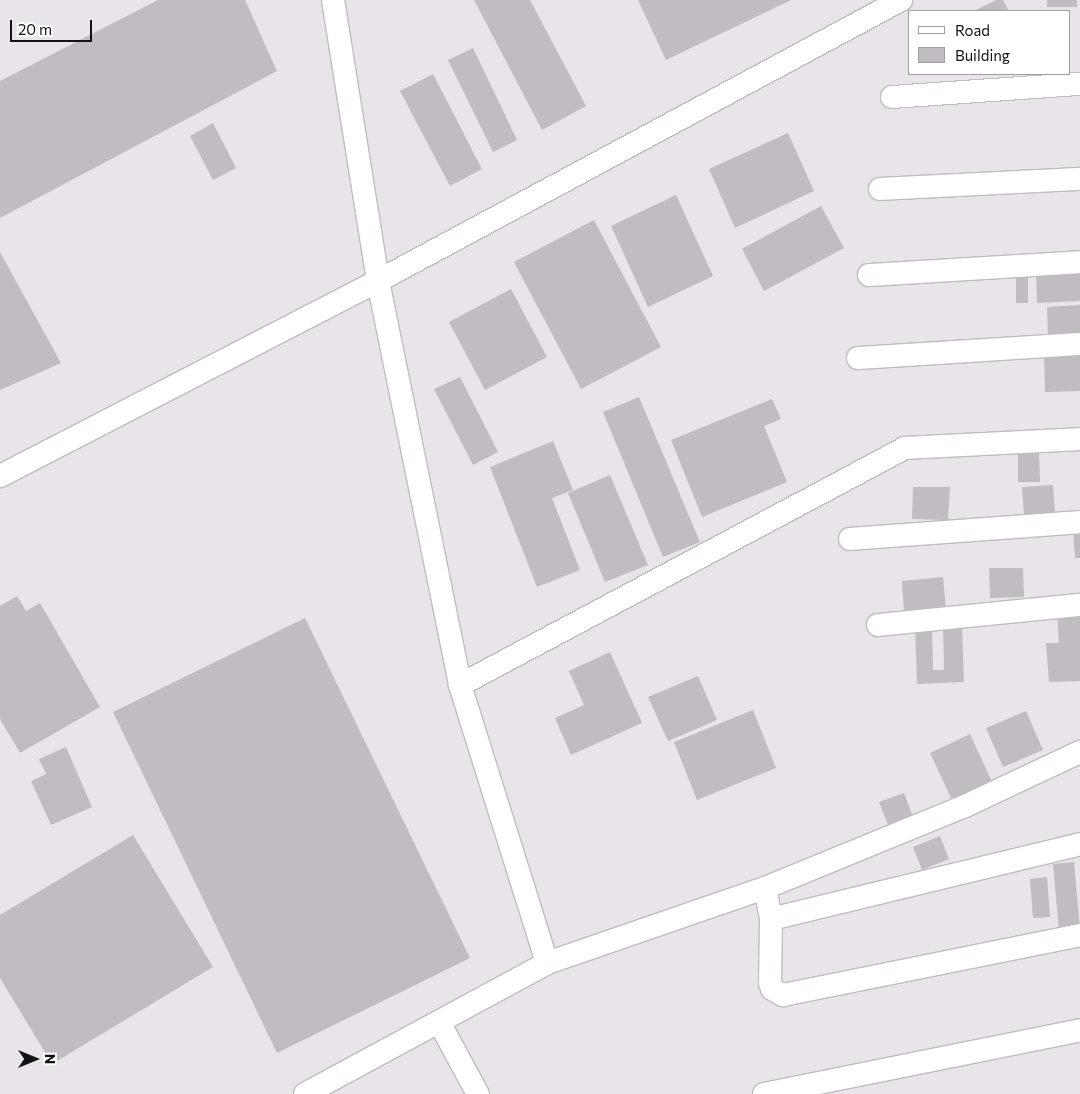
<!DOCTYPE html>
<style>
body{margin:0}
#map{position:relative;width:1080px;height:1094px;overflow:hidden;background:#e8e4e9;font-family:Commissioner,sans-serif}
div>[style]{position:absolute}
.building>*{inset:0;background:#c1bcc2}
.roads{filter:drop-shadow(1px 0 #c0bbc1) drop-shadow(-1px 0 #c0bbc1) drop-shadow(0 1px #c0bbc1) drop-shadow(0 -1px #c0bbc1)}
.street>*{height:22px;margin:-11px;padding:0 11px;transform-origin:11px;border-radius:11px;background:#fff}
span{translate:-50% -50%;white-space:nowrap;text-align:center;line-height:1.15;-webkit-text-stroke:4.5px #fff;paint-order:stroke}
.legend{position:absolute;left:908px;top:10px;width:162px;height:65px;box-sizing:border-box;background:#fff;border:1px solid #a0a0a1;margin:0;padding:6px 9px;list-style:none;font-size:15px;color:#121113}
.legend li{display:flex;align-items:center;gap:10px;height:25px}
.legend b{width:25px;border:1px solid #a0a0a1}
.north{position:absolute;left:10px;top:1034px;width:50px;height:50px;-webkit-text-stroke:4px #fff;paint-order:stroke;rotate:90deg;font-size:14px;font-weight:700;line-height:20px;text-align:center;color:#121113}
.north::after{content:'';display:block;margin:auto;width:18px;height:22px;background:#121113;clip-path:polygon(50% 0,100% 100%,50% 72%,0 100%)}
.scale{position:absolute;left:10px;top:20px;width:82px;height:22px;box-sizing:border-box;border:2px solid #121113;border-top:0;padding-left:6px;font-size:15px;line-height:18px;white-space:nowrap;color:#121113;-webkit-text-stroke:4px #fff;paint-order:stroke}
</style>
<div id="map">
<div class="building">
<i style="clip-path:polygon(158px 0,245px 0,277px 71px,0 218px,0 81px)"></i>
<i style="clip-path:polygon(474px 0,530px 0,586px 106px,542px 130px)"></i>
<i style="clip-path:polygon(638px 0,791px 0,666px 60px)"></i>
<i style="clip-path:polygon(996px 0,1003px 0,1009px 11px,974px 11px)"></i>
<i style="clip-path:polygon(1047px 0,1077px 0,1077px 7px,1047px 7px)"></i>
<i style="clip-path:polygon(473px 48px,517px 140px,493px 152px,448px 60px)"></i>
<i style="clip-path:polygon(433px 74px,482px 169px,450px 186px,400px 91px)"></i>
<i style="clip-path:polygon(213px 123px,236px 168px,213px 180px,190px 136px)"></i>
<i style="clip-path:polygon(788px 133px,814px 191px,735px 228px,709px 169px)"></i>
<i style="clip-path:polygon(676px 195px,713px 276px,648px 307px,611px 226px)"></i>
<i style="clip-path:polygon(821px 206px,844px 248px,764px 291px,742px 249px)"></i>
<i style="clip-path:polygon(594px 220px,661px 347px,581px 389px,514px 262px)"></i>
<i style="clip-path:polygon(0 252px,61px 363px,0 390px)"></i>
<i style="clip-path:polygon(1080px 271px,1080px 301px,1037px 303px,1036px 273px)"></i>
<i style="clip-path:polygon(1016px 273px,1028px 273px,1028px 303px,1016px 303px)"></i>
<i style="clip-path:polygon(511px 289px,547px 357px,485px 390px,449px 322px)"></i>
<i style="clip-path:polygon(1080px 305px,1080px 337px,1048px 339px,1047px 307px)"></i>
<i style="clip-path:polygon(1080px 352px,1080px 391px,1045px 392px,1044px 353px)"></i>
<i style="clip-path:polygon(460px 377px,498px 452px,473px 465px,434px 389px)"></i>
<i style="clip-path:polygon(639px 397px,700px 542px,663px 557px,603px 412px)"></i>
<i style="clip-path:polygon(772px 399px,781px 419px,764px 426px,787px 482px,702px 517px,671px 440px)"></i>
<i style="clip-path:polygon(553px 441px,573px 490px,552px 498px,580px 570px,537px 587px,490px 467px)"></i>
<i style="clip-path:polygon(1039px 451px,1040px 482px,1018px 482px,1018px 452px)"></i>
<i style="clip-path:polygon(610px 475px,648px 565px,605px 582px,568px 493px)"></i>
<i style="clip-path:polygon(1053px 485px,1055px 513px,1024px 515px,1022px 487px)"></i>
<i style="clip-path:polygon(913px 487px,950px 487px,948px 520px,912px 519px)"></i>
<i style="clip-path:polygon(1073px 530px,1080px 530px,1080px 558px,1075px 558px)"></i>
<i style="clip-path:polygon(989px 568px,1023px 568px,1024px 597px,990px 598px)"></i>
<i style="clip-path:polygon(943px 577px,946px 609px,904px 613px,902px 581px)"></i>
<i style="clip-path:polygon(17px 596px,26px 611px,40px 603px,100px 707px,20px 753px,0 719px,0 606px)"></i>
<i style="clip-path:polygon(1080px 611px,1080px 681px,1049px 682px,1046px 643px,1059px 643px,1057px 613px)"></i>
<i style="clip-path:polygon(305px 618px,470px 958px,277px 1053px,113px 712px)"></i>
<i style="clip-path:polygon(962px 624px,964px 682px,917px 684px,915px 626px,932px 625px,933px 670px,944px 670px,943px 625px)"></i>
<i style="clip-path:polygon(610px 652px,642px 723px,571px 755px,555px 718px,584px 705px,569px 671px)"></i>
<i style="clip-path:polygon(698px 676px,717px 720px,668px 741px,648px 697px)"></i>
<i style="clip-path:polygon(753px 710px,776px 768px,697px 800px,674px 742px)"></i>
<i style="clip-path:polygon(1026px 711px,1043px 750px,1003px 767px,986px 728px)"></i>
<i style="clip-path:polygon(970px 734px,992px 782px,952px 800px,930px 753px)"></i>
<i style="clip-path:polygon(66px 747px,92px 807px,51px 825px,31px 781px,46px 774px,39px 759px)"></i>
<i style="clip-path:polygon(904px 793px,913px 817px,889px 827px,879px 802px)"></i>
<i style="clip-path:polygon(133px 835px,213px 967px,52px 1064px,0 978px,0 915px)"></i>
<i style="clip-path:polygon(940px 836px,949px 859px,922px 870px,913px 847px)"></i>
<i style="clip-path:polygon(1074px 862px,1080px 929px,1059px 931px,1053px 864px)"></i>
<i style="clip-path:polygon(1047px 877px,1050px 917px,1033px 918px,1030px 879px)"></i>
</div>
<div class="roads">
<div class="street">
<i style="left:333px;top:0;width:285px;rotate:80.9deg"></i>
<i style="left:378px;top:281px;width:412px;rotate:78.5deg"></i>
<i style="left:460px;top:685px;width:291px;rotate:72.6deg"></i>
<i style="left:892px;top:97px;width:188px;rotate:-4deg"></i>
<i style="left:880px;top:189px;width:200px;rotate:-2.9deg"></i>
<i style="left:869px;top:275px;width:211px;rotate:-3.5deg"></i>
<i style="left:858px;top:358px;width:222px;rotate:-3.6deg"></i>
<i style="left:0;top:476px;width:425px;rotate:-27.3deg"></i>
<i style="left:378px;top:281px;width:594px;rotate:-28.25deg"></i>
<i style="left:850px;top:539px;width:231px;rotate:-4.2deg"></i>
<i style="left:878px;top:625px;width:203px;rotate:-5.7deg"></i>
<i style="left:460px;top:685px;width:504px;rotate:-28.04deg"></i>
<i style="left:905px;top:448px;width:175px;rotate:-2.9deg"></i>
<i style="left:765px;top:888px;width:32px;rotate:79deg"></i>
<i style="left:771px;top:919px;width:64px;rotate:90.9deg"></i>
<i style="left:770px;top:983px;width:6px;rotate:72deg"></i>
<i style="left:772px;top:989px;width:13px;rotate:29deg"></i>
<i style="left:783px;top:995px;width:303px;rotate:-11.4deg"></i>
<i style="left:771px;top:919px;width:318px;rotate:-13.6deg"></i>
<i style="left:439px;top:1022px;width:82px;rotate:61.6deg"></i>
<i style="left:305px;top:1094px;width:275px;rotate:-28.4deg"></i>
<i style="left:547px;top:963px;width:231px;rotate:-19deg"></i>
<i style="left:765px;top:888px;width:216px;rotate:-22.3deg"></i>
<i style="left:965px;top:806px;width:127px;rotate:-25.2deg"></i>
<i style="left:764px;top:1094px;width:322px;rotate:-11.4deg"></i>
</div>
</div>
<ul class="legend">
<li><b style="height:6px;background:#fff"></b>Road</li>
<li><b style="height:14px;background:#c1bcc2"></b>Building</li>
</ul>
<div class="north">N</div>
<div class="scale">20 m</div>
</div>
